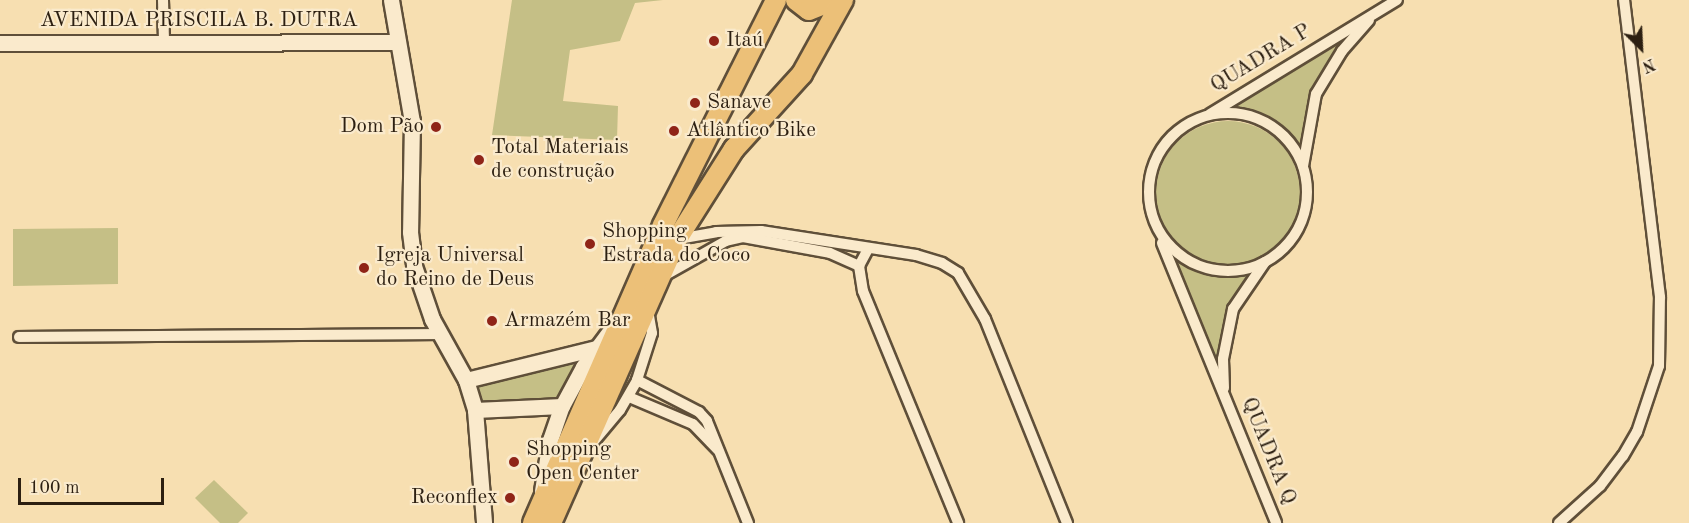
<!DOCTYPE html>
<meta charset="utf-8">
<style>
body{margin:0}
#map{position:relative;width:1689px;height:523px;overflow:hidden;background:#f7dfb1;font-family:"Old Standard TT",serif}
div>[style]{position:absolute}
.green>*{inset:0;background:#c5bf86}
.round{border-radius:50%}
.roads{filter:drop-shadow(2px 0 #5f4f39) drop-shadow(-2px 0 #5f4f39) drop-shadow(0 2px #5f4f39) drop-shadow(0 -2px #5f4f39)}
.street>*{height:10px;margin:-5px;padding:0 5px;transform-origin:5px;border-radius:5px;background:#faeacc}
.street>.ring{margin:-5px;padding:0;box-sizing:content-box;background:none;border:10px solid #faeacc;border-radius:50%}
.secondary>*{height:15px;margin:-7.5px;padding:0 7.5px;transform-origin:7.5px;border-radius:7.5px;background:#faeacc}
.highway>*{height:20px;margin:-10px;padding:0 10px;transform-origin:10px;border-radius:10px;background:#ecc078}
.dots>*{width:16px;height:16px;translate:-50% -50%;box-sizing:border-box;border:3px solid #faeacc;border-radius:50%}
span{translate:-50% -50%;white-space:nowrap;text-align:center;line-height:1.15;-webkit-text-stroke:4.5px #faeacc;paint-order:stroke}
.street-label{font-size:21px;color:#2c1f11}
.poi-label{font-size:21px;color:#2c1f11}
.left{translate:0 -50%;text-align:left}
.right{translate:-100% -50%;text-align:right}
.north{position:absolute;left:1611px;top:18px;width:60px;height:60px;-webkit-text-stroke:4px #faeacc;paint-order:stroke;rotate:156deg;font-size:16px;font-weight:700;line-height:24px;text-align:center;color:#2c1f11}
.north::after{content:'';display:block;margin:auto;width:21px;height:27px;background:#2c1f11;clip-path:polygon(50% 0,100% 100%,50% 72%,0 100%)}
.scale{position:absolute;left:18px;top:478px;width:146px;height:27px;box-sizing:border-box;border:3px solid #2c1f11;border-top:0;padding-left:8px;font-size:18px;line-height:21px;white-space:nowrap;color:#2c1f11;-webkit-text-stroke:4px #faeacc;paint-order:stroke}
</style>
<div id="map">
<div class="green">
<i style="clip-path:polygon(512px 0,663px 0,635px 3px,620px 41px,570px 50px,563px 101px,618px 106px,617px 140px,492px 135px)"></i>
<i style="clip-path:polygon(1343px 38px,1315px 85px,1304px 118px,1300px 149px,1273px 120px,1255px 112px,1226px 108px)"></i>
<i class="round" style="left:1156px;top:121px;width:144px;height:144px"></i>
<i style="clip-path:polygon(118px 228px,118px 284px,13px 286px,13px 229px)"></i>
<i style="clip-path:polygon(1175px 258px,1207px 274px,1248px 274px,1227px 311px,1217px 361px)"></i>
<i style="clip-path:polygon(577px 356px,581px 362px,558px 400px,478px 405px,472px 382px)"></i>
<i style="clip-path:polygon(214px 480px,248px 513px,238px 523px,220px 523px,195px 498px)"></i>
</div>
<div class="roads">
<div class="street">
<i style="left:163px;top:0;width:42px;rotate:88.6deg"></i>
<i class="ring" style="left:1149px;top:113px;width:148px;height:148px"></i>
<i style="left:1210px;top:114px;width:219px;rotate:-31.4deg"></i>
<i style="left:1303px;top:166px;width:73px;rotate:-79.8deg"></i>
<i style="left:1316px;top:94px;width:50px;rotate:-58.8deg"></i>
<i style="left:1342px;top:51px;width:41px;rotate:-48.9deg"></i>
<i style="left:678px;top:239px;width:39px;rotate:-10deg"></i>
<i style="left:716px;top:232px;width:45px;rotate:-1.3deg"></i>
<i style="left:761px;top:231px;width:157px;rotate:8.8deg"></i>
<i style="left:916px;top:255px;width:27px;rotate:17deg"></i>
<i style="left:942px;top:263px;width:19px;rotate:32deg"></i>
<i style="left:958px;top:273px;width:53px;rotate:59.6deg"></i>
<i style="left:985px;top:319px;width:220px;rotate:68.1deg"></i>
<i style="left:1162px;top:243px;width:302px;rotate:67.8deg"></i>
<i style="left:868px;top:249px;width:19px;rotate:118deg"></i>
<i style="left:859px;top:266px;width:25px;rotate:81deg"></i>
<i style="left:863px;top:291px;width:251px;rotate:67.7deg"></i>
<i style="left:662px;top:277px;width:73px;rotate:-29.4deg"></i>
<i style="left:726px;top:241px;width:17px;rotate:-13deg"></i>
<i style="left:743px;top:237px;width:88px;rotate:10.4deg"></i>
<i style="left:830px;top:253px;width:32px;rotate:24deg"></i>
<i style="left:19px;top:337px;width:420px;rotate:-0.4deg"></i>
<i style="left:637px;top:380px;width:70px;rotate:27.3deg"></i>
<i style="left:699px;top:412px;width:12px;rotate:48deg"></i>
<i style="left:707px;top:421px;width:110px;rotate:68.1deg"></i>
<i style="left:1224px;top:388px;width:29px;rotate:-92deg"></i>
<i style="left:1223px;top:359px;width:51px;rotate:-78.7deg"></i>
<i style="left:1233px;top:309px;width:57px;rotate:-55.8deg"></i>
<i style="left:629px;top:397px;width:69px;rotate:22.9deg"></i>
<i style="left:693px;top:424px;width:35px;rotate:46deg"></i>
<i style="left:594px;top:441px;width:40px;rotate:-50deg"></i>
<i style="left:620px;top:410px;width:34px;rotate:-60deg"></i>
<i style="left:637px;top:380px;width:49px;rotate:-72.3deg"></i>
<i style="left:652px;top:333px;width:27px;rotate:-100deg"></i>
<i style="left:1559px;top:523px;width:55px;rotate:-42.1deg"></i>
<i style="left:1600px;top:486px;width:38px;rotate:-53deg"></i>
<i style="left:1623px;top:456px;width:28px;rotate:-60deg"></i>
<i style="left:1637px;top:432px;width:70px;rotate:-71.6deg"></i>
<i style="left:1659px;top:366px;width:69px;rotate:-89.2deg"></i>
<i style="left:1660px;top:297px;width:299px;rotate:-96.9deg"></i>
</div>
<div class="secondary">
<i style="left:391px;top:0;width:123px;rotate:80.2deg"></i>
<i style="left:412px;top:121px;width:111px;rotate:91deg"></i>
<i style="left:410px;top:232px;width:34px;rotate:83deg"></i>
<i style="left:414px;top:266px;width:56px;rotate:71.2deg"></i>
<i style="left:432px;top:319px;width:70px;rotate:60.9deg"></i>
<i style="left:466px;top:380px;width:31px;rotate:73deg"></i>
<i style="left:475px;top:410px;width:113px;rotate:85.4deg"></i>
<i style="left:0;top:43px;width:398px;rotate:-0.1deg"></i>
<i style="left:466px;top:380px;width:134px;rotate:-13.8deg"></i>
<i style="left:475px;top:410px;width:87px;rotate:-2.6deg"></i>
<i style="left:542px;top:491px;width:52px;rotate:-81.1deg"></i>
<i style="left:550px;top:440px;width:36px;rotate:-71deg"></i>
<i style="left:562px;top:406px;width:44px;rotate:-61.7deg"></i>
<i style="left:583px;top:367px;width:54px;rotate:-53.3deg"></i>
</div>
<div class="highway">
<i style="left:796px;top:0;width:16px;rotate:38deg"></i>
<i style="left:809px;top:10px;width:27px;rotate:-22deg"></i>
<i style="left:533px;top:523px;width:325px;rotate:-66.4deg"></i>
<i style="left:663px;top:225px;width:252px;rotate:-63.3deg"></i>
<i style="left:551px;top:523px;width:311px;rotate:-66.1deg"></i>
<i style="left:677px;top:239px;width:107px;rotate:-57.7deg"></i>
<i style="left:734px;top:149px;width:101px;rotate:-47.8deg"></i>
<i style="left:802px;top:74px;width:85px;rotate:-61deg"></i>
</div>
</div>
<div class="dots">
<i style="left:714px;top:41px;background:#8f2418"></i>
<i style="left:695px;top:103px;background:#8f2418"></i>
<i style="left:436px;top:127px;background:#8f2418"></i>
<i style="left:674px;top:131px;background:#8f2418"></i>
<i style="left:479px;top:160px;background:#8f2418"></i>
<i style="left:590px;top:244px;background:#8f2418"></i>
<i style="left:364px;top:268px;background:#8f2418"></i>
<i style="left:492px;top:321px;background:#8f2418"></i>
<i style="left:514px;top:462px;background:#8f2418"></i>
<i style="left:510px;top:498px;background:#8f2418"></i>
</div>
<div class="street-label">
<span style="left:199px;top:21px">AVENIDA PRISCILA B. DUTRA</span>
<span style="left:1261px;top:59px;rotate:-31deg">QUADRA P</span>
<span style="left:1268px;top:451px;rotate:68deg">QUADRA Q</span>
</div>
<div class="poi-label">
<span class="left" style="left:726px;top:41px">Itaú</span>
<span class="left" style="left:707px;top:103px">Sanave</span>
<span class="right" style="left:424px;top:127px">Dom Pão</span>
<span class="left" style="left:686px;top:131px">Atlântico Bike</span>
<span class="left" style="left:491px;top:160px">Total Materiais<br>de construção</span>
<span class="left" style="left:602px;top:244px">Shopping<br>Estrada do Coco</span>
<span class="left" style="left:376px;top:268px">Igreja Universal<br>do Reino de Deus</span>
<span class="left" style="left:504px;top:321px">Armazém Bar</span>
<span class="left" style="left:526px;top:462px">Shopping<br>Open Center</span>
<span class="right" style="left:498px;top:498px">Reconflex</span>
</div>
<div class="north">N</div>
<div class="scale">100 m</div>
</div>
